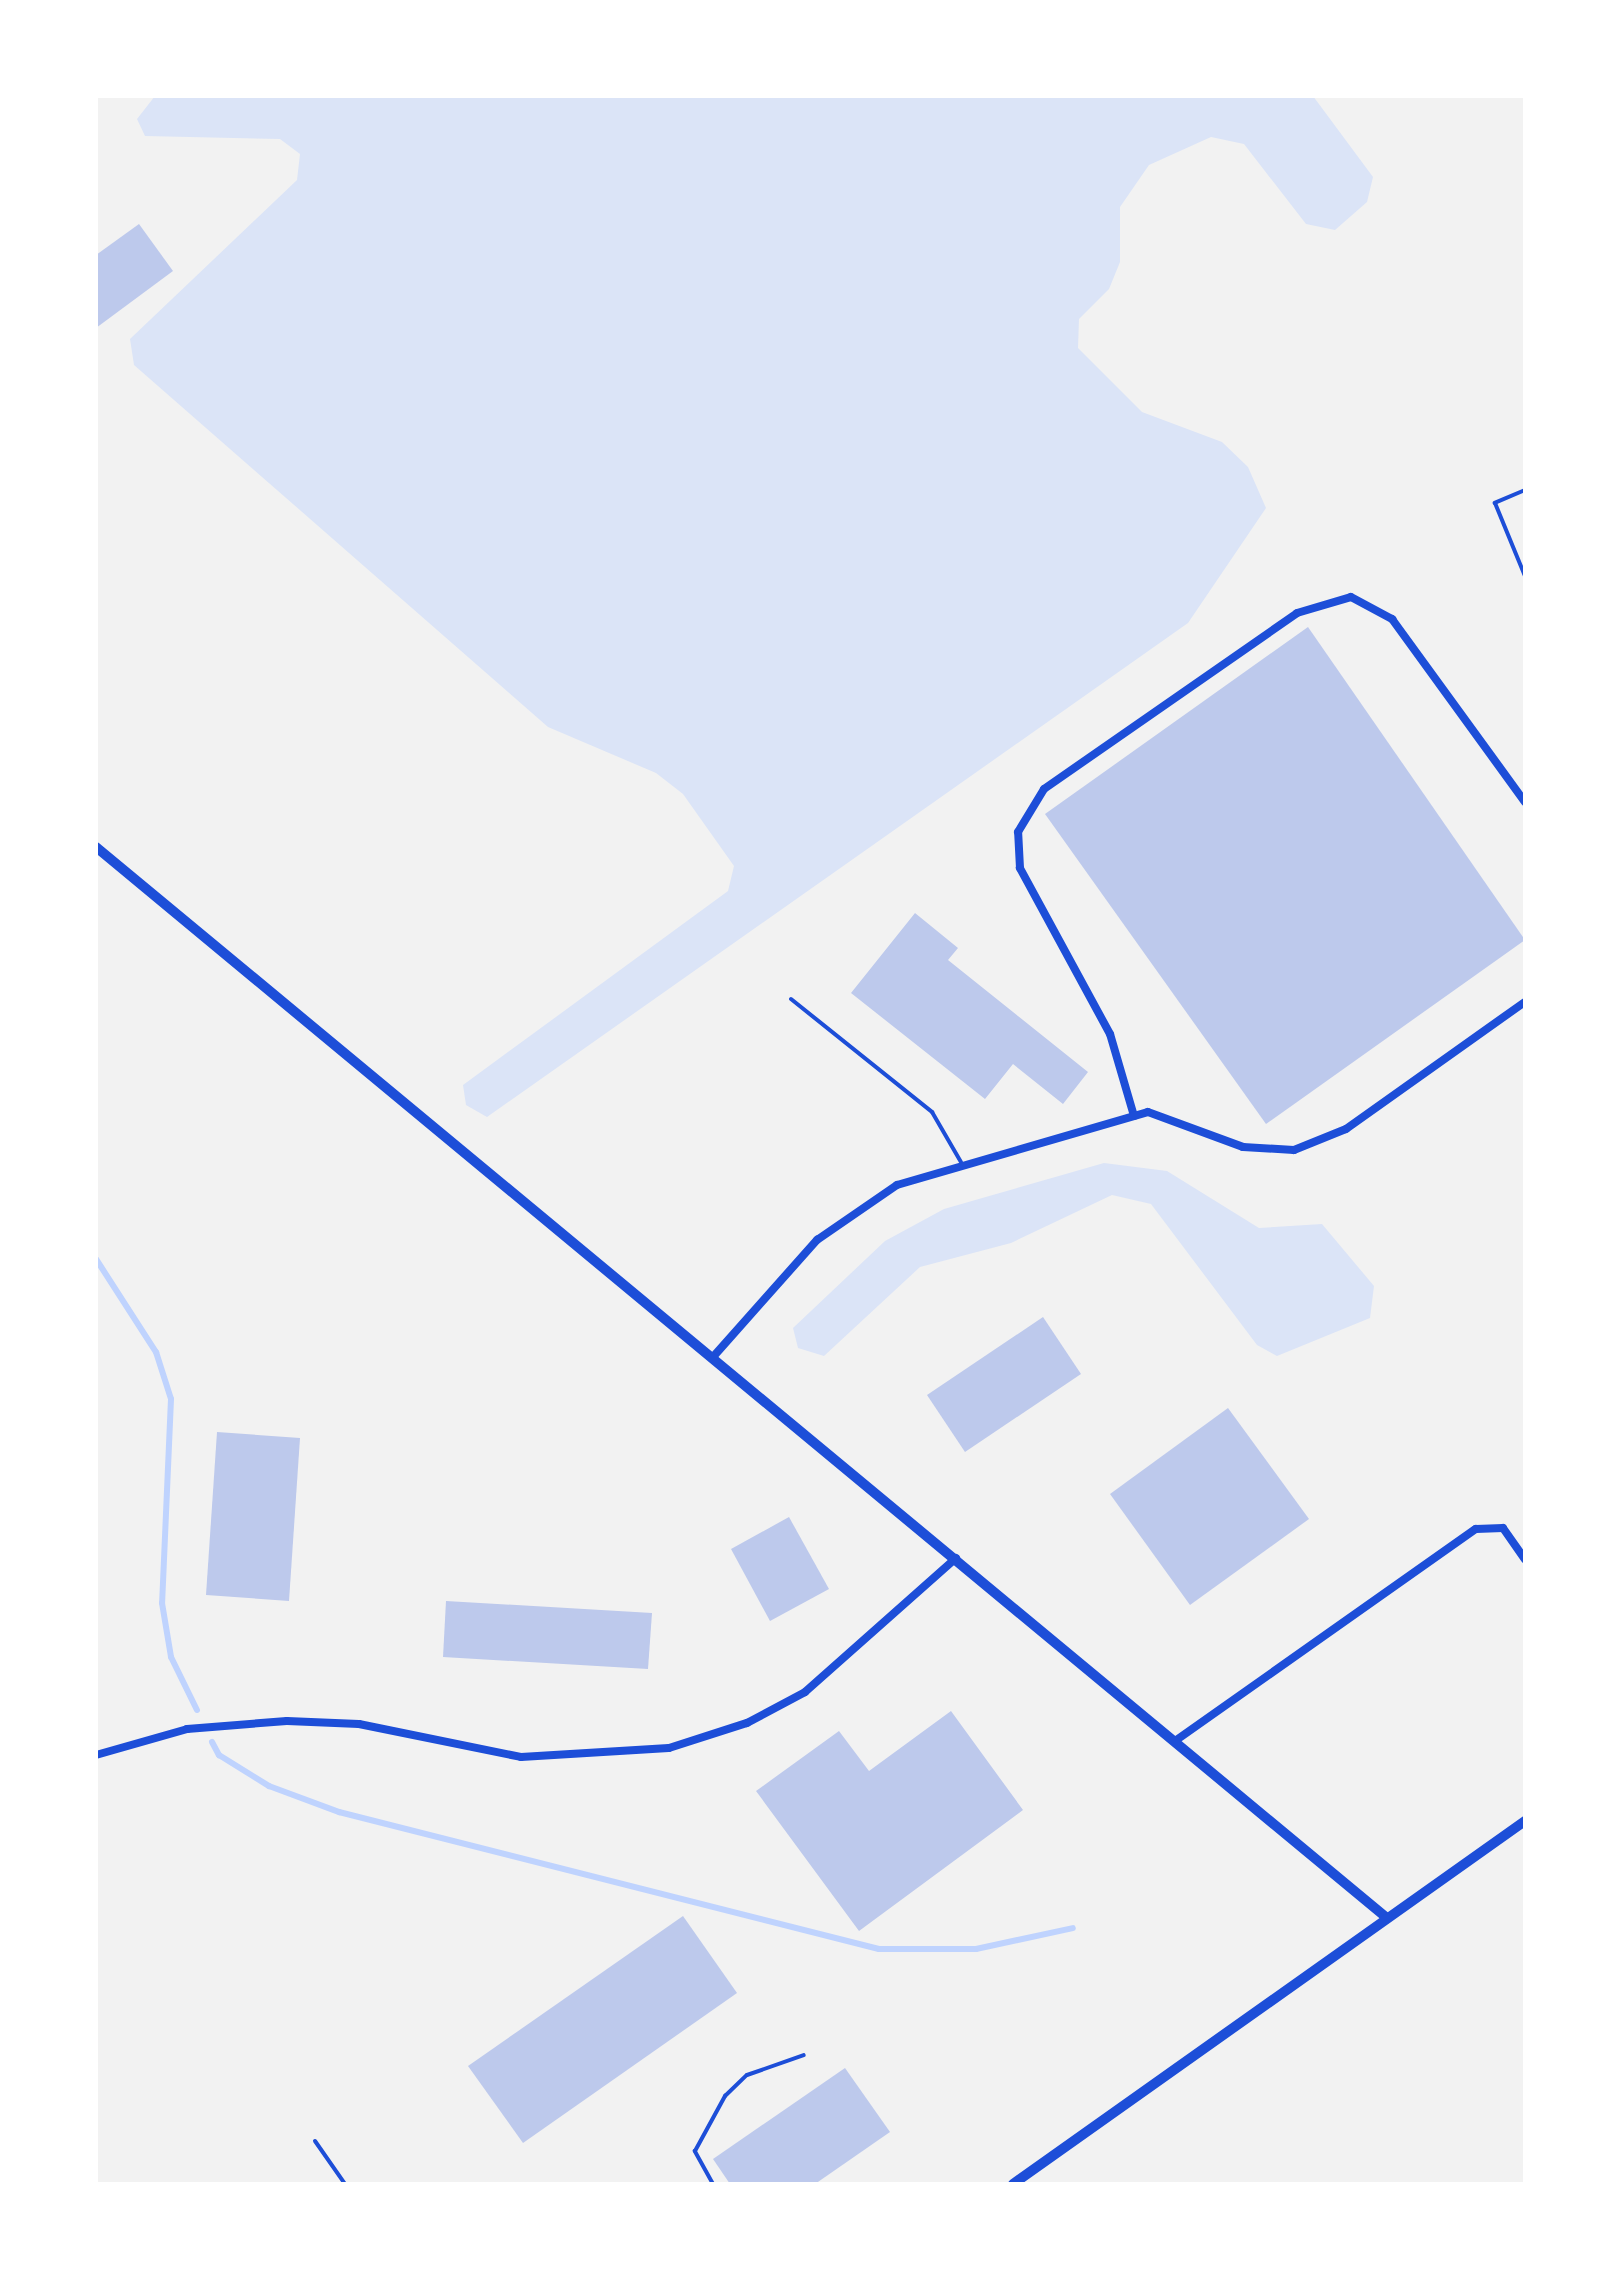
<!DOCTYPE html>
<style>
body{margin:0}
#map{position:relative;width:1621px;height:2280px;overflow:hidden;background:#f2f2f2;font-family:Rubik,sans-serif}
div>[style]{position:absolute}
.green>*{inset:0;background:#dbe4f7}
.stream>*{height:6px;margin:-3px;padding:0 3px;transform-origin:3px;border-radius:3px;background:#bfd3fe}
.building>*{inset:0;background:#bdc9ec}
.service>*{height:4px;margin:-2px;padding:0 2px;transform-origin:2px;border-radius:2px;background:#1d4ed8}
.minor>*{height:8px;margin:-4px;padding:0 4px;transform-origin:4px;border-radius:4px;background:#1d4ed8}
.tertiary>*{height:10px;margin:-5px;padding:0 5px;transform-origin:5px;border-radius:5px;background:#1d4ed8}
span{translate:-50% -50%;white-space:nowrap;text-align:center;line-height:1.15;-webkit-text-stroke:7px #fff;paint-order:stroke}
.frame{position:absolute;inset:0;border:98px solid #fff;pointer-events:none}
</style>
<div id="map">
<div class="green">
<i style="clip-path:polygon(155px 96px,1313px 96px,1373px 177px,1367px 202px,1335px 230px,1306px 224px,1244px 144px,1211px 137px,1149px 165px,1120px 207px,1120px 262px,1109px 289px,1079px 319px,1078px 348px,1142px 412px,1222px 442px,1248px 467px,1266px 508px,1188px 623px,487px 1117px,466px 1105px,463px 1085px,728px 891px,734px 866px,683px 794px,656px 773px,548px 727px,134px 365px,130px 339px,297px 180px,300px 154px,280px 139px,145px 136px,137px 119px)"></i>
<i style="clip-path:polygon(1104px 1163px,1167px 1171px,1259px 1228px,1322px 1224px,1374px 1286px,1370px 1318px,1277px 1356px,1257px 1345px,1151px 1204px,1112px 1195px,1011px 1243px,920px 1267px,824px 1356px,798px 1348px,793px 1328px,885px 1241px,944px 1209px)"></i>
</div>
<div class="stream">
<i style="left:96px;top:1259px;width:111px;rotate:57.2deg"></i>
<i style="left:156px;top:1352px;width:49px;rotate:72.3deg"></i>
<i style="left:171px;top:1399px;width:204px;rotate:92.5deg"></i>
<i style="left:162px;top:1603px;width:55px;rotate:80.5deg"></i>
<i style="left:171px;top:1657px;width:59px;rotate:63.9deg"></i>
<i style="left:212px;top:1742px;width:15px;rotate:62deg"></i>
<i style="left:219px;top:1755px;width:59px;rotate:31.8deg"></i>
<i style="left:269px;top:1786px;width:75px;rotate:20.4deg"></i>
<i style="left:339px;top:1812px;width:557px;rotate:14.24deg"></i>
<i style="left:879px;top:1949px;width:97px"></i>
<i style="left:976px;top:1949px;width:99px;rotate:-12.2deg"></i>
</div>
<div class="building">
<i style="clip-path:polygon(139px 224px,173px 271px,96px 328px,96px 255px)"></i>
<i style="clip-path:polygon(1308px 627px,1525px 940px,1266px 1124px,1045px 814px)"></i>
<i style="clip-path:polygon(915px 913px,958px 948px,948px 960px,1088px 1072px,1063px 1104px,1013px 1064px,985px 1099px,851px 993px)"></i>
<i style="clip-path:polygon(1043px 1317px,1081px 1374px,965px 1452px,927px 1395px)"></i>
<i style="clip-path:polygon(1228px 1408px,1309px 1519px,1190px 1605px,1110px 1494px)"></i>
<i style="clip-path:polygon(217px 1432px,300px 1438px,289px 1601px,206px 1595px)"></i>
<i style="clip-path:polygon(789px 1517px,829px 1589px,770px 1621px,731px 1549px)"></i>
<i style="clip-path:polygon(446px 1601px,652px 1613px,648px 1669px,443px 1657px)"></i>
<i style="clip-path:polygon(951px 1711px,1023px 1810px,859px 1931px,756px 1791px,839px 1731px,869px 1771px)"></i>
<i style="clip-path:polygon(683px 1916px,737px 1993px,523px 2143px,468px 2066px)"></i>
<i style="clip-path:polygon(845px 2068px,890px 2132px,815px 2184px,730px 2184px,713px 2159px)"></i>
</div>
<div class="service">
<i style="left:1525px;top:490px;width:33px;rotate:157deg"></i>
<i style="left:1495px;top:503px;width:79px;rotate:67.7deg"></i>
<i style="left:791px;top:999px;width:181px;rotate:38.7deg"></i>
<i style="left:932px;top:1112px;width:58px;rotate:59.9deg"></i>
<i style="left:315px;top:2141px;width:52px;rotate:55.1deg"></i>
<i style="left:713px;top:2184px;width:38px;rotate:-119deg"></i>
<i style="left:695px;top:2151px;width:63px;rotate:-61.4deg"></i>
<i style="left:725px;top:2096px;width:30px;rotate:-44deg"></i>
<i style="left:747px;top:2075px;width:60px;rotate:-19.3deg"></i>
</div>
<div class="minor">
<i style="left:1134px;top:1116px;width:85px;rotate:-106.3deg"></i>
<i style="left:1110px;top:1034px;width:189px;rotate:-118.5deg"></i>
<i style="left:1020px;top:868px;width:36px;rotate:-93deg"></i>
<i style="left:1018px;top:832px;width:50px;rotate:-58.8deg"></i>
<i style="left:1044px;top:789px;width:308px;rotate:-34.8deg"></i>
<i style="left:1297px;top:613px;width:56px;rotate:-16.5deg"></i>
<i style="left:1351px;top:597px;width:47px;rotate:28.2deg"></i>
<i style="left:1392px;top:619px;width:226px;rotate:54deg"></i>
<i style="left:713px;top:1357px;width:157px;rotate:-48.4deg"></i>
<i style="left:817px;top:1240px;width:97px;rotate:-34.5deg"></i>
<i style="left:897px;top:1185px;width:261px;rotate:-16.2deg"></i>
<i style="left:1148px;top:1112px;width:101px;rotate:20.2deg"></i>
<i style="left:1243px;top:1147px;width:51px;rotate:3.4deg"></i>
<i style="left:1294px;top:1150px;width:56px;rotate:-22deg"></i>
<i style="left:1346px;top:1129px;width:219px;rotate:-35.4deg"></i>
<i style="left:1175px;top:1741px;width:368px;rotate:-35.2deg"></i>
<i style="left:1476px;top:1529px;width:27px;rotate:-2deg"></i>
<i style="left:1503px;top:1528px;width:38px;rotate:55deg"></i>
<i style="left:96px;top:1755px;width:95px;rotate:-15.9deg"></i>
<i style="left:187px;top:1729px;width:100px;rotate:-4.6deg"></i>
<i style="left:287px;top:1721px;width:72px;rotate:2.4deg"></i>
<i style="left:359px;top:1724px;width:165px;rotate:11.5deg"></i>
<i style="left:521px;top:1757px;width:148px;rotate:-3.5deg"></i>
<i style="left:669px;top:1748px;width:82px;rotate:-17.8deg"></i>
<i style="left:747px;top:1723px;width:66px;rotate:-28.1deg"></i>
<i style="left:805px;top:1692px;width:202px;rotate:-41.6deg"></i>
</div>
<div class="tertiary">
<i style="left:96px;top:847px;width:1677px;rotate:39.68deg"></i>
<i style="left:1013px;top:2184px;width:628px;rotate:-35.34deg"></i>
</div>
<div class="frame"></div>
</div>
